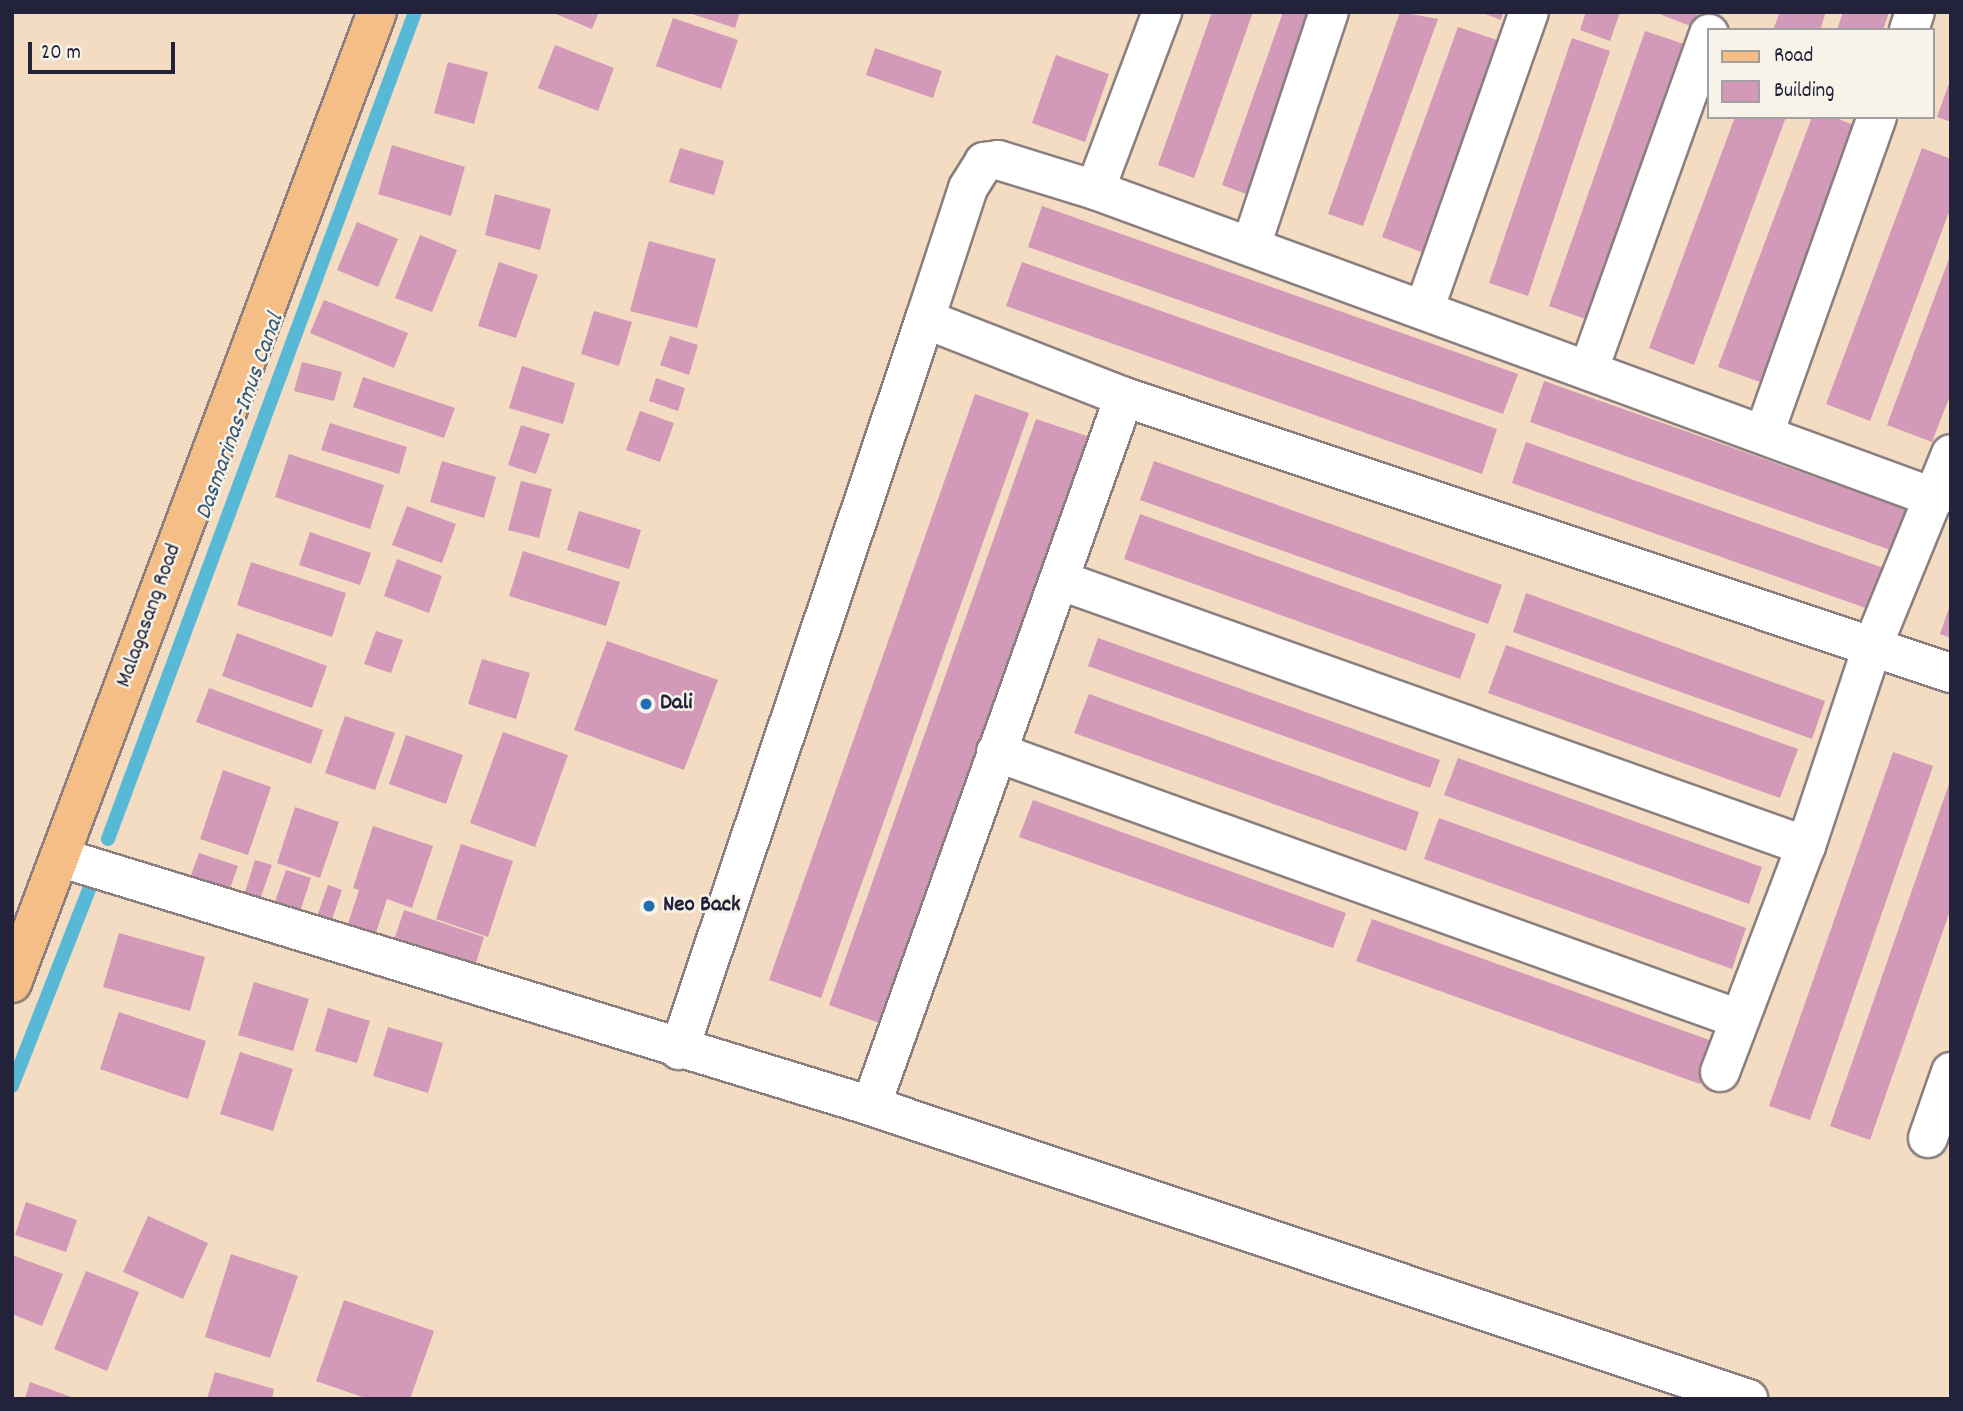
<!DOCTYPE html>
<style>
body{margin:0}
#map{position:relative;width:1963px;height:1411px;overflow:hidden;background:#f3dcc1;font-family:Dekko,sans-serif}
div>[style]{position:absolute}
.stream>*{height:14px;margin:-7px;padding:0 7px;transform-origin:7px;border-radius:7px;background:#58b9d6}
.building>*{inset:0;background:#d399b8}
.roads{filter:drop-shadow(2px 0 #8a7f7e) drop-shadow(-2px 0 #8a7f7e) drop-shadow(0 2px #8a7f7e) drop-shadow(0 -2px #8a7f7e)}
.minor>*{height:38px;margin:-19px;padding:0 19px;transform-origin:19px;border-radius:19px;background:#fff}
.major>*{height:38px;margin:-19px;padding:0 19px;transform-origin:19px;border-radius:19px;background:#f6be87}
.dots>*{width:19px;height:19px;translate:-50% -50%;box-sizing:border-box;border:4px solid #f7f3e8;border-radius:50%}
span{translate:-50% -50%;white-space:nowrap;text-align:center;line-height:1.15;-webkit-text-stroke:5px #f7f3e8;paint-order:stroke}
.street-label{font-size:23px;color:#22223b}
.poi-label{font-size:23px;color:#22223b;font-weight:700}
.left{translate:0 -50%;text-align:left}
.water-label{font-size:24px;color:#355771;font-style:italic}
.frame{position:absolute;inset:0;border:14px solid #22223b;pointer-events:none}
.legend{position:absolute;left:1707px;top:28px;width:228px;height:91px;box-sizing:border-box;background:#f7f3e8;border:2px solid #a29fa3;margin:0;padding:9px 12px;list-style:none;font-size:21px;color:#22223b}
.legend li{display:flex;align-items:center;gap:14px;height:35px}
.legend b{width:35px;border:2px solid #a29fa3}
.scale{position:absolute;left:28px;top:42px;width:147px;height:32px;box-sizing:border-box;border:4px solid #22223b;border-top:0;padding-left:9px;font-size:21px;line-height:24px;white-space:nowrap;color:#22223b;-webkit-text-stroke:5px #f7f3e8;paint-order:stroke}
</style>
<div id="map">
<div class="stream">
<i style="left:108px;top:839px;width:882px;rotate:-69.63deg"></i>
<i style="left:12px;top:1086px;width:214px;rotate:-68.6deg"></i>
</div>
<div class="building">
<i style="clip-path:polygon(551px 12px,599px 12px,592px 29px)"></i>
<i style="clip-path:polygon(686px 12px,740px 12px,735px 28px)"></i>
<i style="clip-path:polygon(1212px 12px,1253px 12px,1194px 178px,1158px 165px)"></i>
<i style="clip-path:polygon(1283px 12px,1323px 12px,1257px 198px,1222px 185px)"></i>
<i style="clip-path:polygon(1400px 12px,1438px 19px,1363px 226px,1328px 214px)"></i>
<i style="clip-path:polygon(1480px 12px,1503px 12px,1501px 20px)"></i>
<i style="clip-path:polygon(1586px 12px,1620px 12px,1610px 41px,1580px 30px)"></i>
<i style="clip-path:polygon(1654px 12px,1698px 12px,1693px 27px)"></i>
<i style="clip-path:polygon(1780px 12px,1826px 12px,1820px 30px,1773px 30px)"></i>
<i style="clip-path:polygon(1843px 12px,1889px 12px,1883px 30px,1837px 30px)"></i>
<i style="clip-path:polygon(673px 18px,738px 40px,721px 89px,656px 66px)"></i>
<i style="clip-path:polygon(1458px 27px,1500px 41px,1424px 253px,1382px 237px)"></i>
<i style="clip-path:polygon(1645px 31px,1687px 45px,1591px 321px,1549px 306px)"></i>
<i style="clip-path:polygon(1572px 38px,1610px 51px,1528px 296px,1489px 283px)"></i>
<i style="clip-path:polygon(555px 45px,614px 68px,598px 111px,538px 88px)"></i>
<i style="clip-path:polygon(875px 48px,942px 71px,933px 98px,866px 75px)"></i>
<i style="clip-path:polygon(1056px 55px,1109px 74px,1085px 142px,1032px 123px)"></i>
<i style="clip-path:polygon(448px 62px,488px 72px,474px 124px,434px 113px)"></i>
<i style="clip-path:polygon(1951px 78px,1951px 122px,1937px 117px)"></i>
<i style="clip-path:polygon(1735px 117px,1786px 117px,1694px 365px,1649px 348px)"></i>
<i style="clip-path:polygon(1812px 117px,1833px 117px,1859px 127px,1763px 383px,1718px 367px)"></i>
<i style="clip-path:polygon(392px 145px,465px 167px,451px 216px,378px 194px)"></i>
<i style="clip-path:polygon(680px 148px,724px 161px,714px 195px,669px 182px)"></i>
<i style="clip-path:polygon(1922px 148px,1951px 159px,1951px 207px,1870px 421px,1826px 404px)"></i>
<i style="clip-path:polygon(495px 194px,551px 209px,540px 250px,485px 235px)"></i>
<i style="clip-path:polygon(1042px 206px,1518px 374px,1503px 414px,1028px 247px)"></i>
<i style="clip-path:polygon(357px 222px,398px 239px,378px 287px,337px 270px)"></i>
<i style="clip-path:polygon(420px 235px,457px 250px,432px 312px,395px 298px)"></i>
<i style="clip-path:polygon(649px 241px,716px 259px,697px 328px,630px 311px)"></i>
<i style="clip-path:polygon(1950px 256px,1951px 393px,1932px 442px,1887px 425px)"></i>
<i style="clip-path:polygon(499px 262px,538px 275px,516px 338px,478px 326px)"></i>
<i style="clip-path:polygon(1022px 262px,1497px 429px,1482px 474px,1006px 306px)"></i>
<i style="clip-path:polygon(324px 300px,408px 333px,394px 368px,310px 333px)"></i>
<i style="clip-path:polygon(594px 311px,632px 322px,619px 366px,581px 354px)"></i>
<i style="clip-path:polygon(670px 336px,698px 345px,689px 375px,660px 365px)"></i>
<i style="clip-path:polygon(302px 362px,342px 372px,334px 401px,294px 391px)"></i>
<i style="clip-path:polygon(522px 366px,575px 383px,563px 424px,509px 408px)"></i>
<i style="clip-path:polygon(363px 377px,455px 408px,444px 438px,353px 407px)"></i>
<i style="clip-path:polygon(656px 378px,685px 388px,678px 411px,649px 401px)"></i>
<i style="clip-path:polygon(1544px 381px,1911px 511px,1896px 552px,1530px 422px)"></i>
<i style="clip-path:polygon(975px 394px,1029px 413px,821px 998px,769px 980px)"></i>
<i style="clip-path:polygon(640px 411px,674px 423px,660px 462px,626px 450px)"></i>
<i style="clip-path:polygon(1036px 419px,1090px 437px,882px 1024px,829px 1005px)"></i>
<i style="clip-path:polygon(330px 423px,407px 447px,399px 474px,321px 450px)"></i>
<i style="clip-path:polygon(521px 425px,550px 434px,536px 474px,508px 465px)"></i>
<i style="clip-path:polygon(1526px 442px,1892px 571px,1877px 612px,1512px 483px)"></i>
<i style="clip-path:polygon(289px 454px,384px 485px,370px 529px,275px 497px)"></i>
<i style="clip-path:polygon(442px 461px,496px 477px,484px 518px,430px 502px)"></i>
<i style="clip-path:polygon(1154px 461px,1502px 585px,1488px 624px,1140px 500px)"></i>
<i style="clip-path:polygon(521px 481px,552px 489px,539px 538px,508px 530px)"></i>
<i style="clip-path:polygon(407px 506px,456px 524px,442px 563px,392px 545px)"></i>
<i style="clip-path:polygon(579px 511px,641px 530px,629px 569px,567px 550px)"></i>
<i style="clip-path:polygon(1140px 514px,1476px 634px,1460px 679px,1124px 559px)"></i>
<i style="clip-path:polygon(310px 532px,371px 553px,360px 585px,299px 565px)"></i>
<i style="clip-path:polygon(523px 551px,620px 582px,606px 626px,509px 596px)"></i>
<i style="clip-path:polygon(397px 559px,442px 576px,429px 613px,384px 596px)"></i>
<i style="clip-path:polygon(251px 562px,346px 593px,332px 637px,237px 605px)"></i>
<i style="clip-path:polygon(1526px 593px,1825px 701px,1812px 739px,1513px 632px)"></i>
<i style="clip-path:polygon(1951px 602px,1951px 638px,1940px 634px)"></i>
<i style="clip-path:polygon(376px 631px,403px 640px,391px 673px,364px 664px)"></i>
<i style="clip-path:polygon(237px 633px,327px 666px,312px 708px,222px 676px)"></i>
<i style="clip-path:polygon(1098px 638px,1440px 760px,1430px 788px,1088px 666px)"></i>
<i style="clip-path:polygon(607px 641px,718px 680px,684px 770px,574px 730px)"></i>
<i style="clip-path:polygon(1506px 645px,1798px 749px,1780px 798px,1488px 693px)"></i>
<i style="clip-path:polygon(482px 659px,530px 673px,516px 719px,468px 704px)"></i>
<i style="clip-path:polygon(209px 688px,323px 730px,311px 764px,196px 722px)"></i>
<i style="clip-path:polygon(1089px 694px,1419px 812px,1406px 851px,1074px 733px)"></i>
<i style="clip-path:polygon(345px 716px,395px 733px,375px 790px,325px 773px)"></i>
<i style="clip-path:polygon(503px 732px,568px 755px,535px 847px,470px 823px)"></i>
<i style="clip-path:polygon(406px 735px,463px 755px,446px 804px,389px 784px)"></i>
<i style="clip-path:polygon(1893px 752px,1933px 766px,1810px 1120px,1769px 1106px)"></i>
<i style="clip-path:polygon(1458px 758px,1762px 867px,1749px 904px,1444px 795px)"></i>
<i style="clip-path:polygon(223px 770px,271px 787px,248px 855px,200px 839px)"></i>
<i style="clip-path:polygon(1951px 778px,1951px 908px,1870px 1140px,1830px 1126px)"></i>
<i style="clip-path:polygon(1033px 800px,1346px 913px,1333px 948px,1019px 837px)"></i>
<i style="clip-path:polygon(295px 807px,339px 822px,320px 878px,277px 863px)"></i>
<i style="clip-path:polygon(1439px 818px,1746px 928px,1732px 969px,1424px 859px)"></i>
<i style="clip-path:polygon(373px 826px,433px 846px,412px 908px,387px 899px,370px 951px,342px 942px,359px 890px,353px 888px)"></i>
<i style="clip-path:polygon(461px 844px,513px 861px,488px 937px,436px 919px)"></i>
<i style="clip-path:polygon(199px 853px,238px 866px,225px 902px,186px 889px)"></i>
<i style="clip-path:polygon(255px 860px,272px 865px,256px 911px,241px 905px)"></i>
<i style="clip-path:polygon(286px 870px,311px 878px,295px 927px,269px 919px)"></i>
<i style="clip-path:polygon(328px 885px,342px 890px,326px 937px,312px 931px)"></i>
<i style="clip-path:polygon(404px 910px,484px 937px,470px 982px,389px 955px)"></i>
<i style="clip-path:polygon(1372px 919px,1715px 1042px,1700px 1084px,1356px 961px)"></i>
<i style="clip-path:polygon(119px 933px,205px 957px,190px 1011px,103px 987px)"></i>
<i style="clip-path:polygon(254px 982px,309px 999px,293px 1051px,238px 1035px)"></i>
<i style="clip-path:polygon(328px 1008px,370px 1021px,357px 1063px,315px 1051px)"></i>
<i style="clip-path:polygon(119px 1012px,206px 1041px,188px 1099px,100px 1069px)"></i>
<i style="clip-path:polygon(388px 1027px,443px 1043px,428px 1093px,373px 1076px)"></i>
<i style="clip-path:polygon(240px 1052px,293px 1069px,273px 1131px,220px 1114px)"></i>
<i style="clip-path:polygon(26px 1202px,77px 1220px,66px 1252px,15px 1235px)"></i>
<i style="clip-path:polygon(148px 1216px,208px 1243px,183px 1299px,123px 1272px)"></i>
<i style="clip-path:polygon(231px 1254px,298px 1276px,270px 1358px,205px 1337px)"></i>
<i style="clip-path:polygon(12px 1255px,63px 1274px,42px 1326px,12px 1314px)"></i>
<i style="clip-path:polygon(86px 1271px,139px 1292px,107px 1371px,54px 1349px)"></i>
<i style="clip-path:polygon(344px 1300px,434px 1331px,410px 1399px,368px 1399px,316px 1381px)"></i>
<i style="clip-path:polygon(215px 1372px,274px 1389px,272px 1399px,207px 1399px)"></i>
<i style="clip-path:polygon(30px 1382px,74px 1398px,74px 1399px,25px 1399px)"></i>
</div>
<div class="roads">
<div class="minor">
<i style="left:1162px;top:12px;width:190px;rotate:110.6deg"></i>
<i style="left:1095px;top:190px;width:895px;rotate:20.14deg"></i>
<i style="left:1909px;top:30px;width:19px;rotate:-72deg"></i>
<i style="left:1251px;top:246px;width:247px;rotate:-71.6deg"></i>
<i style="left:1424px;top:310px;width:316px;rotate:-70.6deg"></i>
<i style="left:925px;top:319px;width:138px;rotate:-71.8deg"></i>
<i style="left:968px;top:188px;width:31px;rotate:-58deg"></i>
<i style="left:984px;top:162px;width:14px;rotate:-8deg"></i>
<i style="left:998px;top:160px;width:102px;rotate:17.2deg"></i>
<i style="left:1589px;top:369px;width:356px;rotate:-70.3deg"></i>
<i style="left:1764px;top:434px;width:337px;rotate:-70.4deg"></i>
<i style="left:1059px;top:580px;width:793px;rotate:19.6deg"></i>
<i style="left:996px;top:752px;width:790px;rotate:19.77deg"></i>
<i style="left:62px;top:858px;width:846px;rotate:17.04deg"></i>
<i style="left:871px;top:1106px;width:925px;rotate:18.47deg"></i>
<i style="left:679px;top:1050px;width:771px;rotate:-71.4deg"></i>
<i style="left:925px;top:319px;width:214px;rotate:21.4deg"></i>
<i style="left:1124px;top:397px;width:872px;rotate:18.46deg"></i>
<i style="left:1720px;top:1072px;width:242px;rotate:-69.2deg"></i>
<i style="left:1806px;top:846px;width:212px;rotate:-71.6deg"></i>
<i style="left:1873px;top:645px;width:206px;rotate:-67.8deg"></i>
<i style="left:871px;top:1106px;width:753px;rotate:-70.36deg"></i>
<i style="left:1928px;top:1138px;width:70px;rotate:-70.8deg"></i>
</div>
<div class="major">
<i style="left:12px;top:983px;width:1037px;rotate:-69.4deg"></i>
</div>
</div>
<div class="dots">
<i style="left:646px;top:704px;background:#1f6fb2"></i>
<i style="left:649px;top:906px;background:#1f6fb2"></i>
</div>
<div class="street-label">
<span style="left:150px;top:616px;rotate:-70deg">Malagasang Road</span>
</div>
<div class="poi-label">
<span class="left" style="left:660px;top:704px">Dali</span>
<span class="left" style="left:663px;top:906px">Neo Back</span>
</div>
<div class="water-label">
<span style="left:241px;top:417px;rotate:-70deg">Dasmarinas-Imus Canal</span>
</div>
<div class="frame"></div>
<ul class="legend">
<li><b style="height:9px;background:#f6be87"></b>Road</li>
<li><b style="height:19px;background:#d399b8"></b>Building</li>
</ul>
<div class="scale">20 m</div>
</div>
